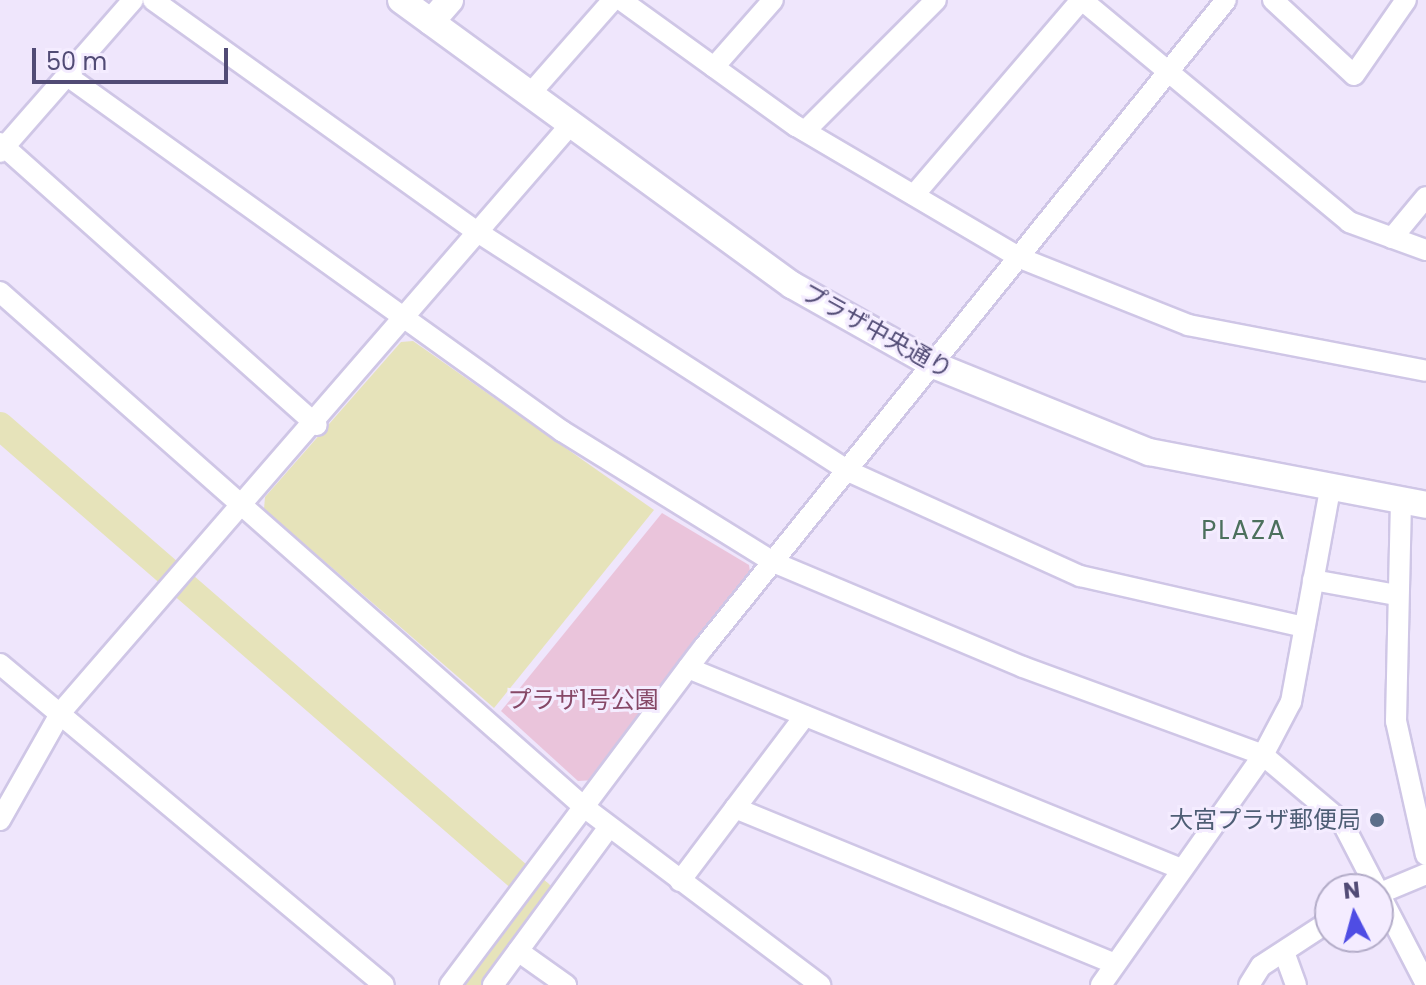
<!DOCTYPE html>
<meta charset="utf-8">
<style>
body{margin:0}
#map{position:relative;width:1426px;height:985px;overflow:hidden;background:#efe6fc;font-family:Poppins,"Noto Sans JP",sans-serif}
div>[style]{position:absolute}
.green>*{inset:0;background:#eac4db}
.water>*{inset:0;background:#e6e3ba}
.canal>*{height:28px;margin:-14px;padding:0 14px;transform-origin:14px;border-radius:14px;background:#e6e3ba}
.roads{filter:drop-shadow(2px 0 #cfc6e6) drop-shadow(-2px 0 #cfc6e6) drop-shadow(0 2px #cfc6e6) drop-shadow(0 -2px #cfc6e6)}
.minor>*{height:20px;margin:-10px;padding:0 10px;transform-origin:10px;border-radius:10px;background:#fff}
.tertiary>*{height:26px;margin:-13px;padding:0 13px;transform-origin:13px;border-radius:13px;background:#fff}
.dots>*{width:22px;height:22px;translate:-50% -50%;box-sizing:border-box;border:4px solid #f4ecff;border-radius:50%}
span{translate:-50% -50%;white-space:nowrap;text-align:center;line-height:1.15;-webkit-text-stroke:6px #f4ecff;paint-order:stroke}
.street-label{font-size:24px;color:#514b75}
.park-label{font-size:24px;color:#864867}
.service-label{font-size:24px;color:#4e5e75}
.right{translate:-100% -50%;text-align:right}
.neighbourhood-label{font-size:26px;color:#4c705d;letter-spacing:2px}
.north{position:absolute;left:1314px;top:873px;width:80px;height:80px;box-sizing:border-box;background:#f4ecff;border:2px solid #b3acc8;border-radius:50%;rotate:354deg;font-size:22px;font-weight:700;line-height:32px;text-align:center;color:#514b75}
.north::after{content:'';display:block;margin:auto;width:28px;height:36px;background:#4f4de4;clip-path:polygon(50% 0,100% 100%,50% 72%,0 100%)}
.scale{position:absolute;left:32px;top:48px;width:196px;height:36px;box-sizing:border-box;border:4px solid #514b75;border-top:0;padding-left:10px;font-size:24px;line-height:28px;white-space:nowrap;color:#514b75;-webkit-text-stroke:6px #f4ecff;paint-order:stroke}
</style>
<div id="map">
<div class="green">
<i style="clip-path:polygon(662px 513px,749px 565px,751px 578px,594px 780px,578px 781px,501px 711px)"></i>
</div>
<div class="water">
<i style="clip-path:polygon(413px 341px,654px 510px,494px 708px,264px 509px,265px 497px,401px 342px)"></i>
</div>
<div class="canal">
<i style="left:0;top:426px;width:714px;rotate:40.97deg"></i>
<i style="left:539px;top:894px;width:114px;rotate:126.8deg"></i>
</div>
<div class="roads">
<div class="minor">
<i style="left:153px;top:0;width:397px;rotate:35.6deg"></i>
<i style="left:476px;top:231px;width:443px;rotate:32.8deg"></i>
<i style="left:848px;top:471px;width:255px;rotate:24.4deg"></i>
<i style="left:1080px;top:576px;width:230px;rotate:12.8deg"></i>
<i style="left:621px;top:0;width:216px;rotate:35.8deg"></i>
<i style="left:796px;top:126px;width:260px;rotate:30.5deg"></i>
<i style="left:1020px;top:258px;width:181px;rotate:21.7deg"></i>
<i style="left:1188px;top:325px;width:242px;rotate:10.9deg"></i>
<i style="left:1082px;top:0;width:347px;rotate:39.7deg"></i>
<i style="left:1349px;top:222px;width:82px;rotate:20deg"></i>
<i style="left:1273px;top:0;width:110px;rotate:42.8deg"></i>
<i style="left:1354px;top:75px;width:91px;rotate:-55.3deg"></i>
<i style="left:714px;top:67px;width:89px;rotate:-48.6deg"></i>
<i style="left:66px;top:75px;width:611px;rotate:35.67deg"></i>
<i style="left:562px;top:431px;width:248px;rotate:31.8deg"></i>
<i style="left:773px;top:562px;width:271px;rotate:22.8deg"></i>
<i style="left:1023px;top:667px;width:256px;rotate:20.1deg"></i>
<i style="left:1263px;top:755px;width:104px;rotate:40.3deg"></i>
<i style="left:1342px;top:822px;width:182px;rotate:62.6deg"></i>
<i style="left:530px;top:94px;width:125px;rotate:-48.6deg"></i>
<i style="left:805px;top:131px;width:185px;rotate:-45deg"></i>
<i style="left:0;top:143px;width:424px;rotate:41.7deg"></i>
<i style="left:0;top:152px;width:202px;rotate:-48.8deg"></i>
<i style="left:914px;top:195px;width:257px;rotate:-49.4deg"></i>
<i style="left:1392px;top:238px;width:53px;rotate:-50.3deg"></i>
<i style="left:0;top:292px;width:779px;rotate:41.41deg"></i>
<i style="left:584px;top:807px;width:296px;rotate:37deg"></i>
<i style="left:1401px;top:501px;width:220px;rotate:91.3deg"></i>
<i style="left:1396px;top:721px;width:137px;rotate:77.4deg"></i>
<i style="left:1313px;top:580px;width:84px;rotate:10.2deg"></i>
<i style="left:0;top:664px;width:500px;rotate:39.89deg"></i>
<i style="left:688px;top:668px;width:532px;rotate:22.18deg"></i>
<i style="left:735px;top:808px;width:411px;rotate:22.3deg"></i>
<i style="left:0;top:820px;width:124px;rotate:-60.5deg"></i>
<i style="left:61px;top:712px;width:778px;rotate:-49.06deg"></i>
<i style="left:680px;top:881px;width:207px;rotate:-52.9deg"></i>
<i style="left:1378px;top:894px;width:52px;rotate:-22.6deg"></i>
<i style="left:518px;top:951px;width:59px;rotate:35.3deg"></i>
<i style="left:1284px;top:952px;width:35px;rotate:70deg"></i>
<i style="left:450px;top:985px;width:423px;rotate:-53.1deg"></i>
<i style="left:704px;top:647px;width:831px;rotate:-51.1deg"></i>
<i style="left:493px;top:985px;width:196px;rotate:-53.7deg"></i>
<i style="left:1101px;top:985px;width:281px;rotate:-54.8deg"></i>
<i style="left:1263px;top:755px;width:60px;rotate:-62.2deg"></i>
<i style="left:1291px;top:702px;width:217px;rotate:-79.6deg"></i>
<i style="left:1249px;top:985px;width:22px;rotate:-58deg"></i>
<i style="left:1261px;top:966px;width:82px;rotate:-33.1deg"></i>
</div>
<div class="tertiary">
<i style="left:401px;top:0;width:484px;rotate:36.1deg"></i>
<i style="left:792px;top:285px;width:165px;rotate:29.4deg"></i>
<i style="left:936px;top:366px;width:230px;rotate:22deg"></i>
<i style="left:1149px;top:452px;width:282px;rotate:10.8deg"></i>
<i style="left:431px;top:22px;width:29px;rotate:-49deg"></i>
</div>
</div>
<div class="dots">
<i style="left:1377px;top:820px;background:#5c6f8a"></i>
</div>
<div class="street-label">
<span style="left:877px;top:331px;rotate:29deg">プラザ中央通り</span>
</div>
<div class="park-label">
<span style="left:583px;top:700px">プラザ1号公園</span>
</div>
<div class="service-label">
<span class="right" style="left:1361px;top:820px">大宮プラザ郵便局</span>
</div>
<div class="neighbourhood-label">
<span style="left:1244px;top:531px">PLAZA</span>
</div>
<div class="north">N</div>
<div class="scale">50 m</div>
</div>
